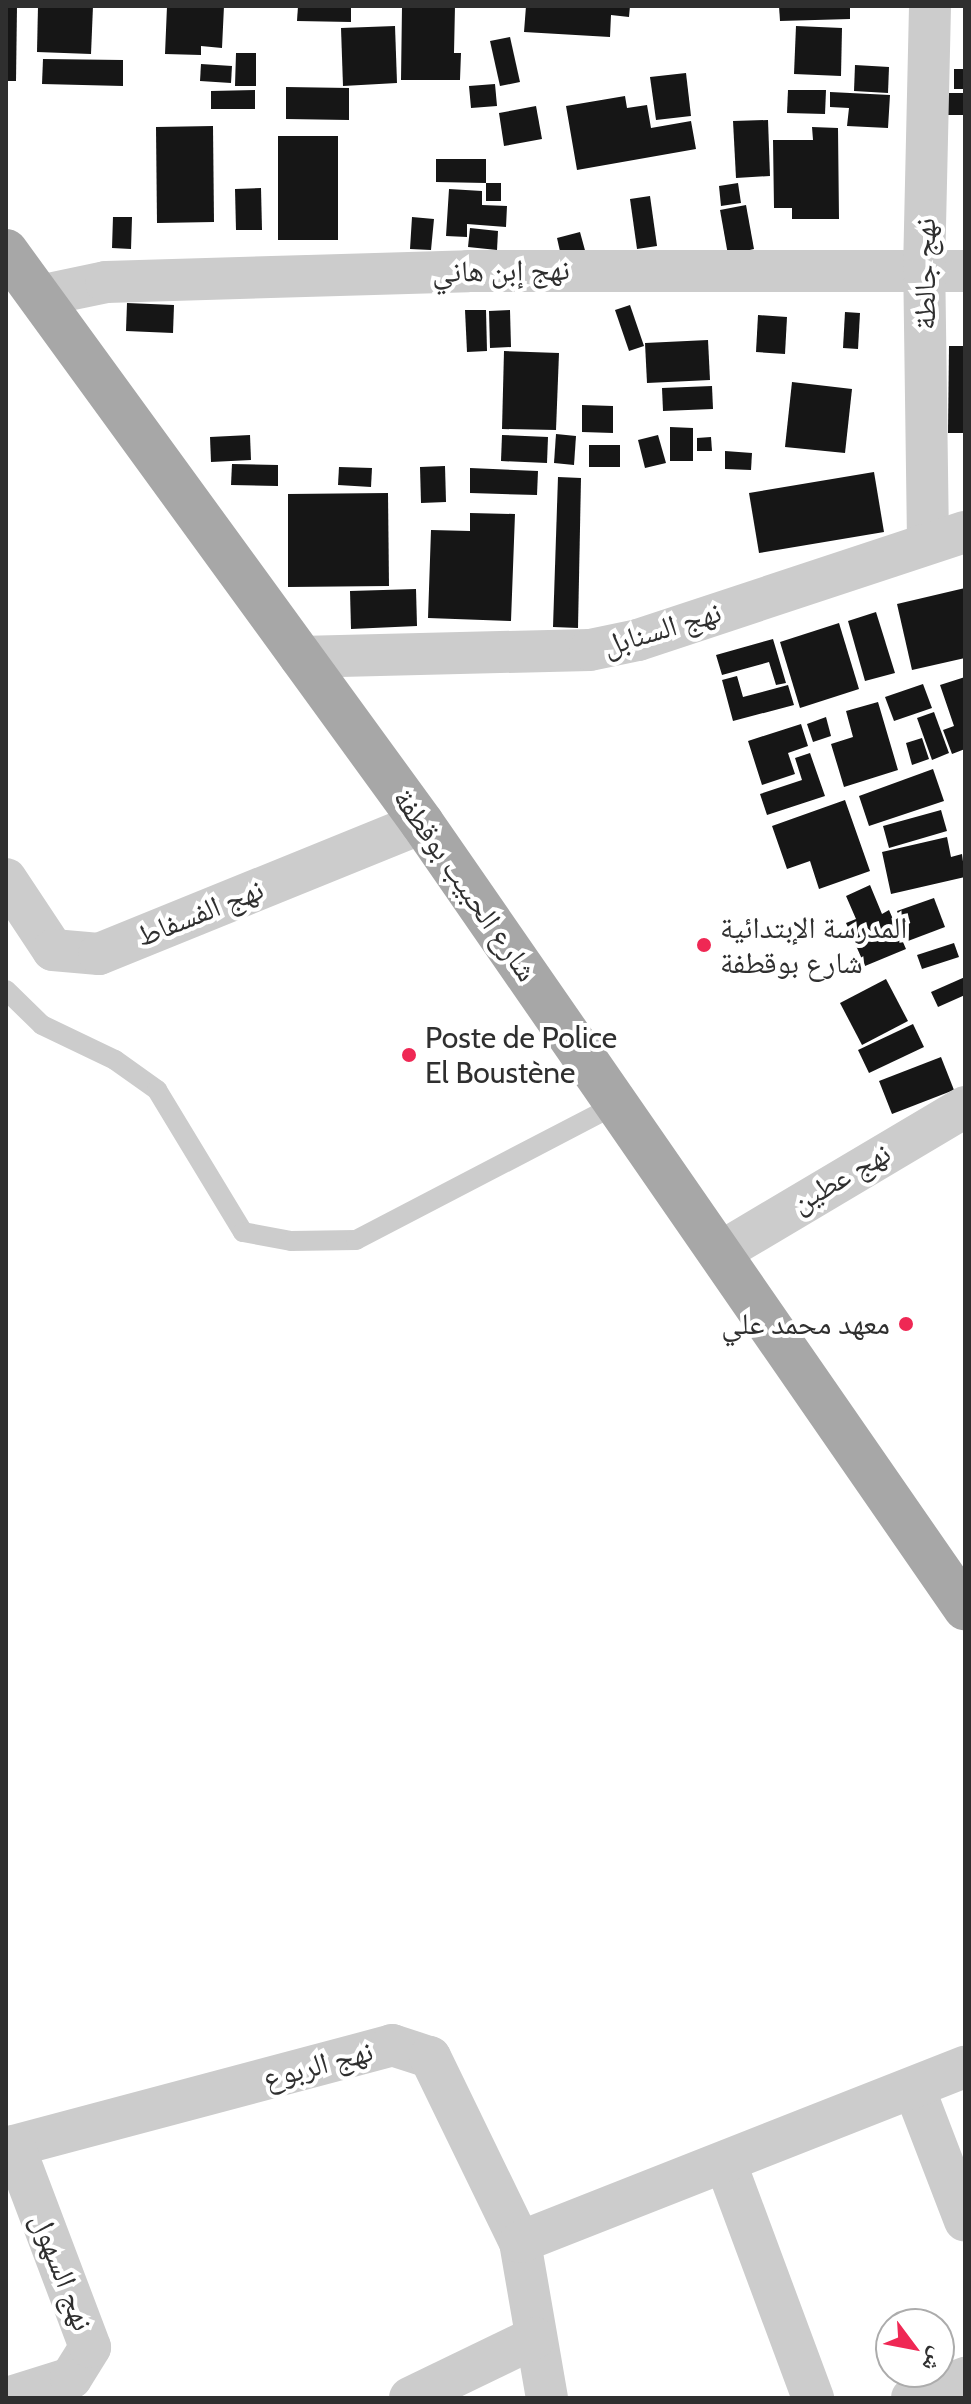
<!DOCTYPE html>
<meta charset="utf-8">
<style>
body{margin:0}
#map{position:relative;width:971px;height:2404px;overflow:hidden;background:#fff;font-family:Cabin,"Noto Naskh Arabic",sans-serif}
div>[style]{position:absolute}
.building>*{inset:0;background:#161616}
.service>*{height:20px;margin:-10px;padding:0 10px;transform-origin:10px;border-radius:10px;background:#ccc}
.minor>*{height:42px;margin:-21px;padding:0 21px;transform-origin:21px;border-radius:21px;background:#ccc}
.primary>*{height:44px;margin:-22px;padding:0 22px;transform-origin:22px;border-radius:22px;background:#a7a7a7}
.dots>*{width:22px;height:22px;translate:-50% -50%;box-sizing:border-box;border:4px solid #fff;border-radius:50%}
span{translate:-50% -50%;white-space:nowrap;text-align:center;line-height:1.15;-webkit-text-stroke:8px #fff;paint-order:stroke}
.street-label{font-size:30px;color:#2f2f2f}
.poi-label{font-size:30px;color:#2f2f2f}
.left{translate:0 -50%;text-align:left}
.right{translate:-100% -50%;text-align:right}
.frame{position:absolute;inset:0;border:8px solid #2f2f2f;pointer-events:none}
.north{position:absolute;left:875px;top:2308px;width:80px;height:80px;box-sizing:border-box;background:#fff;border:2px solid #acacac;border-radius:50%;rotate:122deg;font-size:22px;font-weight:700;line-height:32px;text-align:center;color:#2f2f2f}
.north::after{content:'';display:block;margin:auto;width:28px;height:36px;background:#ef2854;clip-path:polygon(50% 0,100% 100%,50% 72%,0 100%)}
</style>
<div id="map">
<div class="building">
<i style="clip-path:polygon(6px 6px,17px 6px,16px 81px,6px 81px)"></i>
<i style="clip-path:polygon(38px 6px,93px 6px,91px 54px,37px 52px)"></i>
<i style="clip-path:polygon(167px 6px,224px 6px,222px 48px,201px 46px,201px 55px,165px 54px)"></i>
<i style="clip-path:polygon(298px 6px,351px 6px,351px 22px,297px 21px)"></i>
<i style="clip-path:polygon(402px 6px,455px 6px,454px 53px,461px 53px,460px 80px,401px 80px)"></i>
<i style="clip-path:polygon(526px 6px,630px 6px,629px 17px,611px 15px,610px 37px,524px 32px)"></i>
<i style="clip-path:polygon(779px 6px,850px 6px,850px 19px,780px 21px)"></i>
<i style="clip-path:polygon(395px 26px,397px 83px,343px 86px,341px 28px)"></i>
<i style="clip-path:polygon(796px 26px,842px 28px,841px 76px,794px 74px)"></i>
<i style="clip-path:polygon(510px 37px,520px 82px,500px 86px,490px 41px)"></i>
<i style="clip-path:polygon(236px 53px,256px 53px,256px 86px,235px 86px)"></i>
<i style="clip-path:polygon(43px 59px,123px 60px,123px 86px,42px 84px)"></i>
<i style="clip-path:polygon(201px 64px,232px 66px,231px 83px,200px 81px)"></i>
<i style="clip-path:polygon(855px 65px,889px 67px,888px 93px,854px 91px)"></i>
<i style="clip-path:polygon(954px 69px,965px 69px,965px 89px,954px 89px)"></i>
<i style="clip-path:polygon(686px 73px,691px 116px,656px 120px,650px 77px)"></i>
<i style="clip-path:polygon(495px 84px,497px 106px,471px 108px,469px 86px)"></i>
<i style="clip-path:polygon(286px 87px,349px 88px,349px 120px,286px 119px)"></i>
<i style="clip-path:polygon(255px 90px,255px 109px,211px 109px,211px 91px)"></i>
<i style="clip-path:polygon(788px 90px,826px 90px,825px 114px,787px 113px)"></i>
<i style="clip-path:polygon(830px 92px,890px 95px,888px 128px,847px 126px,849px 108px,830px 107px)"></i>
<i style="clip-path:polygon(944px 93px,965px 93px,965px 115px,944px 115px)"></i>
<i style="clip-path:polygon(625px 96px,627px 108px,647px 105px,651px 128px,691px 121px,696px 149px,577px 170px,566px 106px)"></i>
<i style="clip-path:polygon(536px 106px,542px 139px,504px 146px,499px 113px)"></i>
<i style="clip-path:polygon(768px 120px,770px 176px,736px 178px,733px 121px)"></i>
<i style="clip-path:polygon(213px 126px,214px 222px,157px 223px,156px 127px)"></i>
<i style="clip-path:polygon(812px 127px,838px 128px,839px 219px,792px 219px,792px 208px,774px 208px,773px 140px,813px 140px)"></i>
<i style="clip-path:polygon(278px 136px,338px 136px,338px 240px,278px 240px)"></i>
<i style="clip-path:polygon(436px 159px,486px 159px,486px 183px,436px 182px)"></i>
<i style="clip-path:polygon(486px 183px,501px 183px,501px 201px,486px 201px)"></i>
<i style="clip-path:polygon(738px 183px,741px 203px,721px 206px,719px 186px)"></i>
<i style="clip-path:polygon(261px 188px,262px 230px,236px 230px,235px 189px)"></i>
<i style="clip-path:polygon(449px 189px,482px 191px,482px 205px,507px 206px,506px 227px,467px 224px,467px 237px,446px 236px)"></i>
<i style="clip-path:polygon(650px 196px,657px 246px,637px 249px,630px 199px)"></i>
<i style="clip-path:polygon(746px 205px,754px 249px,728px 255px,720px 210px)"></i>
<i style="clip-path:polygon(113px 217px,132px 217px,131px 249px,112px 248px)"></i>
<i style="clip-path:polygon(412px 217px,434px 219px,431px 250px,410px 249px)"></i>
<i style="clip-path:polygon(470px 228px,498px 231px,497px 250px,468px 247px)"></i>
<i style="clip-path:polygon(580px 232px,586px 254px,562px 260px,557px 238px)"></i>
<i style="clip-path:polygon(127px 303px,174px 305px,173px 333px,126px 331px)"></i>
<i style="clip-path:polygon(630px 305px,644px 346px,629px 351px,615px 310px)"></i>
<i style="clip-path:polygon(465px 310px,486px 310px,487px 351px,467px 352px)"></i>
<i style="clip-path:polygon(510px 310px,511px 347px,490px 348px,489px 311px)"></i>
<i style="clip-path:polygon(845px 312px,860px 313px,858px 349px,843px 348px)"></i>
<i style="clip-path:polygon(758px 315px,787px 317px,785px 354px,756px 352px)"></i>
<i style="clip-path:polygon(708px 340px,710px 380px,647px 383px,645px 343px)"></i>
<i style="clip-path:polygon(949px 346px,965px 346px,965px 433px,948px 433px)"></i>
<i style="clip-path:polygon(504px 351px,559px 353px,556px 430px,502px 429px)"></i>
<i style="clip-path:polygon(792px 382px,852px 389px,845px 453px,785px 447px)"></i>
<i style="clip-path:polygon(712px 386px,713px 409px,663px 411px,662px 388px)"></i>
<i style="clip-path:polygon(582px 405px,613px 406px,613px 433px,582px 432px)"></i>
<i style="clip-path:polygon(670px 427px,693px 428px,693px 461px,670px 461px)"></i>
<i style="clip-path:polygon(556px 434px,576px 436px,574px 465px,554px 463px)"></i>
<i style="clip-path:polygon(250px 435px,251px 460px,211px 462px,210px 437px)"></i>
<i style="clip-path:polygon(502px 435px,548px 437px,547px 463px,501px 461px)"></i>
<i style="clip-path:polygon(658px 435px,666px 463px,645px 468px,638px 440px)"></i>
<i style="clip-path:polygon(711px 437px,712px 451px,697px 451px,697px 438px)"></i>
<i style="clip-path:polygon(589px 445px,620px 445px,620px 467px,589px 467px)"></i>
<i style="clip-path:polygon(725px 451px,752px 453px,751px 470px,725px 469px)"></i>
<i style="clip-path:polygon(232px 464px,278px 465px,278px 486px,231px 485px)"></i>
<i style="clip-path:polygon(445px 466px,446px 502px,421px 503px,420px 467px)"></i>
<i style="clip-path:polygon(339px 467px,372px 468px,371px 487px,338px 485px)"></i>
<i style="clip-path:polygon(470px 468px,538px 471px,537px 495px,470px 493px)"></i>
<i style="clip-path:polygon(874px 472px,884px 532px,759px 553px,749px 493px)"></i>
<i style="clip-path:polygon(558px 477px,581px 478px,578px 628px,553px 627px)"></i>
<i style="clip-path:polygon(388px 493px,389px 586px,288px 587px,288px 494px)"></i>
<i style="clip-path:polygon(470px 513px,515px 514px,511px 621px,428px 618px,431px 530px,470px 531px)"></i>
<i style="clip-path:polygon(965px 588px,965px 658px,912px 670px,897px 604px)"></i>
<i style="clip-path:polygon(416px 589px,417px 626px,351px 629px,350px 591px)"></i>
<i style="clip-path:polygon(876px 612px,895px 673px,865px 681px,848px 621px)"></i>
<i style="clip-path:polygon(839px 623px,859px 689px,800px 708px,780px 642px)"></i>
<i style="clip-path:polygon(773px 639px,786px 683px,776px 685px,769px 662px,722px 675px,716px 655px)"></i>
<i style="clip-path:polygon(737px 676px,743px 697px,788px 685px,794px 705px,733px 721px,722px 680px)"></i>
<i style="clip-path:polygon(965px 677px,965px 749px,952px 754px,943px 730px,954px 726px,940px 685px)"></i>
<i style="clip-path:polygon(923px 684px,932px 708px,894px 721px,885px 697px)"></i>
<i style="clip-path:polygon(878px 702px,898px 770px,844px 787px,831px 744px,853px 737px,846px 711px)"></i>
<i style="clip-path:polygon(934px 712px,949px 753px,932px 760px,917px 718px)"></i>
<i style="clip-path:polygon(826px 717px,831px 736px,813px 742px,807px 724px)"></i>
<i style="clip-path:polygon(801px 724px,808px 746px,788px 753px,795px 774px,762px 785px,748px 741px)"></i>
<i style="clip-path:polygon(922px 738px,929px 759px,912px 765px,906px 743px)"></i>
<i style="clip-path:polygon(810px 753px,825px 796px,767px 815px,760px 794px,802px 780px,795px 758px)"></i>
<i style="clip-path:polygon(933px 769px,944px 801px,869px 826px,859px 796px)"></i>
<i style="clip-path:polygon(845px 800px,870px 871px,819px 889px,810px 861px,787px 869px,772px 826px)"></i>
<i style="clip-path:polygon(941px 810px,947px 831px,889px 848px,883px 826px)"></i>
<i style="clip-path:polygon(947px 837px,951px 857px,962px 854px,965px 877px,891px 894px,882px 852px)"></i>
<i style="clip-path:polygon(870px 885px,882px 914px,889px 910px,906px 949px,865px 966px,846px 923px,856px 919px,846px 896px)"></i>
<i style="clip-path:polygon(934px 898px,945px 927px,908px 941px,897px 911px)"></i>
<i style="clip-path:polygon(954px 943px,959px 957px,922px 969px,917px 955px)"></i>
<i style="clip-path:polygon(965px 977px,965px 995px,938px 1007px,931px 992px)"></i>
<i style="clip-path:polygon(886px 979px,908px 1021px,862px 1045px,840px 1003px)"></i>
<i style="clip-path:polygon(913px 1024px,924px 1047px,869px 1073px,858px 1050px)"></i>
<i style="clip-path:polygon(941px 1057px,954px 1090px,892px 1114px,879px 1081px)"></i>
</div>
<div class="service">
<i style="left:6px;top:990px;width:50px;rotate:44.2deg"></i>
<i style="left:42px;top:1025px;width:81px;rotate:25.6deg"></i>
<i style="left:115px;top:1060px;width:52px;rotate:35.5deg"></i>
<i style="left:157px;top:1090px;width:166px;rotate:58.8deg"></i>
<i style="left:243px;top:1232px;width:49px;rotate:10.6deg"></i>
<i style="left:291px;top:1241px;width:65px;rotate:-0.9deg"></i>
<i style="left:356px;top:1240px;width:294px;rotate:-27.5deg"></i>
</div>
<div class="minor">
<i style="left:39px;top:296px;width:68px;rotate:-11.8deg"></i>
<i style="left:106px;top:282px;width:362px;rotate:-1.7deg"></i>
<i style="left:468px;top:271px;width:497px"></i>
<i style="left:928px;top:541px;width:270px;rotate:-90.8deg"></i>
<i style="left:924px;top:271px;width:265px;rotate:-88.7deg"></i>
<i style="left:300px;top:657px;width:290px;rotate:-1.4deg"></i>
<i style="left:590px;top:650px;width:49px;rotate:-11.8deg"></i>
<i style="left:638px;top:640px;width:344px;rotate:-18.3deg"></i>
<i style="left:6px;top:879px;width:85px;rotate:56.5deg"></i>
<i style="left:53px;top:950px;width:46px;rotate:5deg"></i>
<i style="left:99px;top:954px;width:349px;rotate:-22.1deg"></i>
<i style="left:719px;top:1253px;width:286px;rotate:-30.7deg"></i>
<i style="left:914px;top:2088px;width:142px;rotate:69deg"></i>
<i style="left:6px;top:2148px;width:400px;rotate:-14.9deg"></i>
<i style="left:392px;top:2045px;width:40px;rotate:18deg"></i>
<i style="left:430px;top:2057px;width:206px;rotate:64.1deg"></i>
<i style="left:520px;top:2242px;width:158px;rotate:80.2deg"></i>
<i style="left:726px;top:2164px;width:250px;rotate:69.6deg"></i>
<i style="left:520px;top:2242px;width:478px;rotate:-21.5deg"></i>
<i style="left:7px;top:2398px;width:67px;rotate:-17.4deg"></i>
<i style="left:71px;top:2378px;width:36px;rotate:-58deg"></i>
<i style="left:90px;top:2347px;width:215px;rotate:-110.7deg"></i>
<i style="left:410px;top:2398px;width:138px;rotate:-25.8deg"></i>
<i style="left:912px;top:2398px;width:57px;rotate:-20.7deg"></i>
</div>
<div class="primary">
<i style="left:6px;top:251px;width:707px;rotate:53.97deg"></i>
<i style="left:422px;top:823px;width:955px;rotate:55.33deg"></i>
</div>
<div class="dots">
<i style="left:704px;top:945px;background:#ef2854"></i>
<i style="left:409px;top:1055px;background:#ef2854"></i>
<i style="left:906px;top:1324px;background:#ef2854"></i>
</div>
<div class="street-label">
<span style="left:501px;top:271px;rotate:-1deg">نهج إبن هاني</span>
<span style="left:925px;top:274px;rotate:-90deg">نهج جالطة</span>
<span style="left:662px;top:629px;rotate:-17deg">نهج السنابل</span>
<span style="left:465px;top:885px;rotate:55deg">شارع الحبيب بوقطفة</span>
<span style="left:200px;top:913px;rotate:-22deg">نهج الفسفاط</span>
<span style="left:841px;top:1178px;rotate:-30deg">نهج عطين</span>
<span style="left:318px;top:2065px;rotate:-15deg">نهج الربوع</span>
<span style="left:62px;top:2272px;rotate:69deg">نهج السهول</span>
</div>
<div class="poi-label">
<span class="left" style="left:720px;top:945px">المدرسة الإبتدائية<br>شارع بوقطفة</span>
<span class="left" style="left:425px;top:1055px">Poste de Police<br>El Boustène</span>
<span class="right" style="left:890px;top:1324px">معهد محمد علي</span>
</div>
<div class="frame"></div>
<div class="north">ش</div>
</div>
